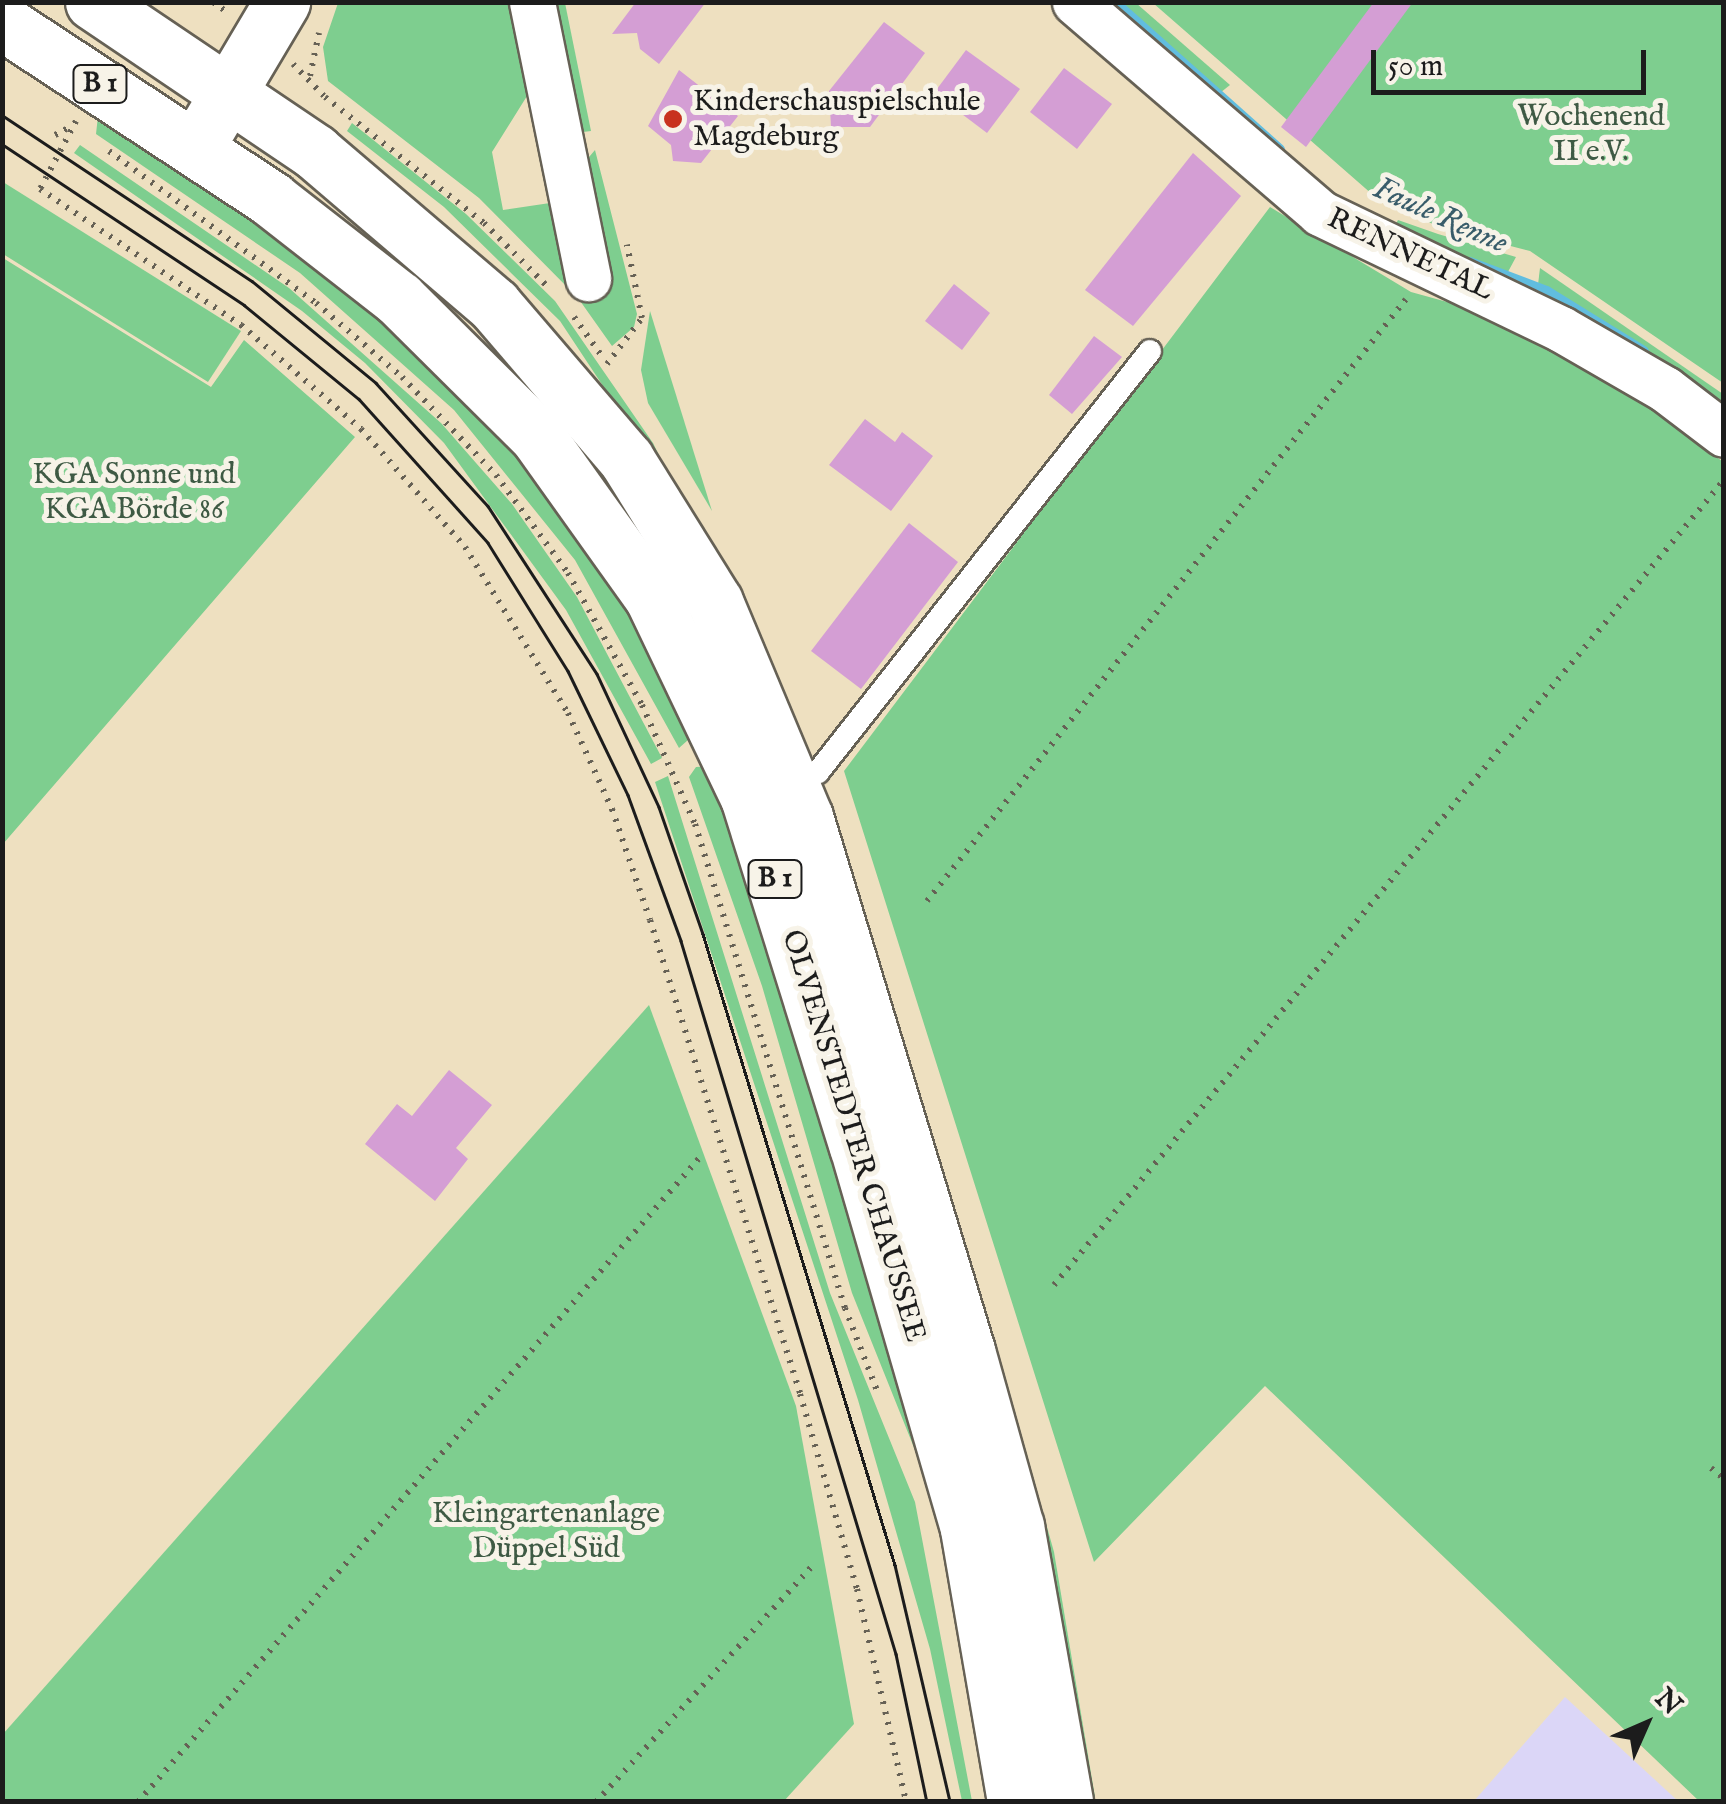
<!DOCTYPE html>
<meta charset="utf-8">
<style>
body{margin:0}
#map{position:relative;width:1726px;height:1804px;overflow:hidden;background:#eee0c0;font-family:"IM FELL English",serif}
div>[style]{position:absolute}
.built>*{inset:0;background:#dbd6f7}
.green>*{inset:0;background:#7ece8f}
.stream>*{height:11px;margin:-5.5px;padding:0 5.5px;transform-origin:5.5px;border-radius:5.5px;background:#61bddf}
.building>*{inset:0;background:#d49ed4}
.path>*{height:6px;margin-top:-3px;transform-origin:0;background:repeating-linear-gradient(90deg,#666155 0 2.5px,transparent 0 10.5px)}
.roads{filter:drop-shadow(2px 0 #666155) drop-shadow(-2px 0 #666155) drop-shadow(0 2px #666155) drop-shadow(0 -2px #666155)}
.service>*{height:22px;margin:-11px;padding:0 11px;transform-origin:11px;border-radius:11px;background:#fff}
.minor>*{height:45px;margin:-22.5px;padding:0 22.5px;transform-origin:22.5px;border-radius:22.5px;background:#fff}
.tertiary>*{height:55px;margin:-27.5px;padding:0 27.5px;transform-origin:27.5px;border-radius:27.5px;background:#fff}
.primary>*{height:55px;margin:-27.5px;padding:0 27.5px;transform-origin:27.5px;border-radius:27.5px;background:#fff}
.tram>*{height:2.5px;margin:-1.25px;padding:0 1.25px;transform-origin:1.25px;border-radius:1.25px;background:#1c1c1c}
.dots>*{width:28px;height:28px;translate:-50% -50%;box-sizing:border-box;border:5px solid #f7f3e8;border-radius:50%}
span{translate:-50% -50%;white-space:nowrap;text-align:center;line-height:1.15;-webkit-text-stroke:10px #f7f3e8;paint-order:stroke}
.shield-label span{padding:2px 8px;background:#f7f3e8;border:2px solid;border-radius:8px;-webkit-text-stroke-width:0}
.shield-label{font-size:28px;color:#1c1c1c;font-weight:700}
.poi-label{font-size:30px;color:#1c1c1c}
.left{translate:0 -50%;text-align:left}
.park-label{font-size:30px;color:#3e5a44}
.street-label{font-size:30px;color:#1c1c1c}
.water-label{font-size:32px;color:#385c6a;font-style:italic}
.frame{position:absolute;inset:0;border:5px solid #1c1c1c;pointer-events:none}
.north{position:absolute;left:1596px;top:1674px;width:100px;height:100px;-webkit-text-stroke:8px #f7f3e8;paint-order:stroke;rotate:45deg;font-size:28px;font-weight:700;line-height:40px;text-align:center;color:#1c1c1c}
.north::after{content:'';display:block;margin:auto;width:35px;height:45px;background:#1c1c1c;clip-path:polygon(50% 0,100% 100%,50% 72%,0 100%)}
.scale{position:absolute;left:1371px;top:50px;width:275px;height:45px;box-sizing:border-box;border:5px solid #1c1c1c;border-top:0;padding-left:12px;font-size:30px;line-height:35px;white-space:nowrap;color:#1c1c1c;-webkit-text-stroke:8px #f7f3e8;paint-order:stroke}
</style>
<div id="map">
<div class="built">
<i style="clip-path:polygon(1565px 1697px,1678px 1801px,1474px 1801px)"></i>
</div>
<div class="green">
<i style="clip-path:polygon(338px 3px,514px 3px,532px 88px,492px 152px,503px 210px,550px 203px,595px 150px,637px 314px,634px 327px,612px 346px,578px 298px,479px 198px,328px 81px,323px 47px)"></i>
<i style="clip-path:polygon(548px 3px,565px 3px,591px 131px,575px 133px)"></i>
<i style="clip-path:polygon(1101px 3px,1136px 3px,1230px 85px,1211px 100px)"></i>
<i style="clip-path:polygon(1153px 3px,1723px 3px,1723px 383px,1530px 251px,1441px 228px,1373px 195px)"></i>
<i style="clip-path:polygon(98px 116px,372px 299px,570px 507px,696px 732px,688px 740px,679px 748px,575px 560px,454px 410px,300px 273px,96px 134px)"></i>
<i style="clip-path:polygon(352px 123px,466px 214px,555px 301px,653px 443px,689px 516px,560px 321px,444px 207px,347px 131px)"></i>
<i style="clip-path:polygon(80px 145px,289px 288px,441px 423px,512px 504px,577px 597px,662px 758px,651px 764px,566px 610px,444px 443px,365px 363px,302px 311px,74px 153px)"></i>
<i style="clip-path:polygon(3px 182px,241px 331px,208px 382px,3px 254px)"></i>
<i style="clip-path:polygon(1270px 207px,1411px 292px,1487px 313px,1639px 395px,1723px 462px,1723px 1801px,1699px 1801px,1265px 1386px,1094px 1562px,844px 771px)"></i>
<i style="clip-path:polygon(1398px 220px,1438px 234px,1516px 257px,1502px 283px,1388px 239px)"></i>
<i style="clip-path:polygon(3px 258px,211px 387px,244px 340px,355px 437px,3px 844px)"></i>
<i style="clip-path:polygon(1540px 268px,1723px 394px,1723px 419px,1536px 301px)"></i>
<i style="clip-path:polygon(650px 311px,712px 511px,648px 403px,641px 370px)"></i>
<i style="clip-path:polygon(713px 766px,758px 880px,945px 1500px,999px 1801px,989px 1801px,965px 1630px,935px 1500px,852px 1293px,762px 986px,689px 777px,696px 767px)"></i>
<i style="clip-path:polygon(668px 776px,830px 1293px,915px 1502px,972px 1801px,962px 1801px,930px 1649px,858px 1400px,655px 782px)"></i>
<i style="clip-path:polygon(649px 1005px,796px 1406px,854px 1724px,784px 1801px,3px 1801px,3px 1734px)"></i>
<i style="clip-path:polygon(998px 1352px,1054px 1552px,1095px 1797px,1085px 1786px,991px 1358px)"></i>
</div>
<div class="stream">
<i style="left:1114px;top:2px;width:221px;rotate:41.7deg"></i>
<i style="left:1469px;top:262px;width:82px;rotate:20.6deg"></i>
<i style="left:1546px;top:291px;width:114px;rotate:31.7deg"></i>
</div>
<div class="building">
<i style="clip-path:polygon(636px 2px,706px 2px,659px 64px,640px 49px,637px 33px,612px 34px)"></i>
<i style="clip-path:polygon(1374px 2px,1413px 2px,1306px 147px,1281px 127px)"></i>
<i style="clip-path:polygon(884px 22px,925px 53px,870px 127px,831px 127px,829px 91px)"></i>
<i style="clip-path:polygon(966px 50px,1020px 89px,987px 133px,934px 93px)"></i>
<i style="clip-path:polygon(1064px 68px,1112px 104px,1077px 149px,1030px 112px)"></i>
<i style="clip-path:polygon(679px 70px,738px 116px,701px 163px,673px 161px,671px 145px,648px 126px)"></i>
<i style="clip-path:polygon(1193px 153px,1241px 196px,1133px 326px,1085px 290px)"></i>
<i style="clip-path:polygon(954px 284px,990px 313px,962px 350px,925px 321px)"></i>
<i style="clip-path:polygon(1094px 336px,1122px 357px,1072px 414px,1049px 395px)"></i>
<i style="clip-path:polygon(865px 419px,895px 442px,902px 432px,933px 456px,891px 511px,829px 465px)"></i>
<i style="clip-path:polygon(909px 523px,958px 562px,861px 689px,811px 651px)"></i>
<i style="clip-path:polygon(449px 1070px,492px 1105px,456px 1148px,468px 1159px,435px 1201px,365px 1144px,397px 1104px,412px 1116px)"></i>
</div>
<div class="path">
<i style="left:213px;top:2px;width:19px;rotate:36deg"></i>
<i style="left:293px;top:64px;width:46px;rotate:45.9deg"></i>
<i style="left:325px;top:97px;width:203px;rotate:38.4deg"></i>
<i style="left:484px;top:223px;width:92px;rotate:45deg"></i>
<i style="left:310px;top:76px;width:44px;rotate:-78.2deg"></i>
<i style="left:76px;top:121px;width:77px;rotate:117.9deg"></i>
<i style="left:40px;top:189px;width:243px;rotate:34.1deg"></i>
<i style="left:241px;top:325px;width:159px;rotate:40.9deg"></i>
<i style="left:361px;top:429px;width:157px;rotate:48.6deg"></i>
<i style="left:465px;top:547px;width:195px;rotate:58.2deg"></i>
<i style="left:568px;top:713px;width:106px;rotate:65.4deg"></i>
<i style="left:612px;top:809px;width:117px;rotate:71.1deg"></i>
<i style="left:650px;top:920px;width:497px;rotate:72.4deg"></i>
<i style="left:800px;top:1394px;width:203px;rotate:73.7deg"></i>
<i style="left:857px;top:1589px;width:219px;rotate:77deg"></i>
<i style="left:55px;top:135px;width:19px;rotate:-28deg"></i>
<i style="left:109px;top:151px;width:257px;rotate:36.3deg"></i>
<i style="left:316px;top:303px;width:113px;rotate:40.7deg"></i>
<i style="left:402px;top:377px;width:136px;rotate:46.2deg"></i>
<i style="left:496px;top:475px;width:122px;rotate:53.7deg"></i>
<i style="left:568px;top:573px;width:151px;rotate:60.7deg"></i>
<i style="left:642px;top:705px;width:130px;rotate:66deg"></i>
<i style="left:695px;top:824px;width:507px;rotate:72.78deg"></i>
<i style="left:845px;top:1308px;width:91px;rotate:68.8deg"></i>
<i style="left:574px;top:317px;width:52px;rotate:54.5deg"></i>
<i style="left:607px;top:364px;width:58px;rotate:-52.7deg"></i>
<i style="left:642px;top:318px;width:75px;rotate:-101.6deg"></i>
<i style="left:2px;top:464px;width:19px;rotate:90deg"></i>
<i style="left:927px;top:901px;width:769px;rotate:-51.49deg"></i>
<i style="left:1054px;top:1285px;width:1047px;rotate:-50.23deg"></i>
<i style="left:1711px;top:1468px;width:17px;rotate:40deg"></i>
<i style="left:138px;top:1802px;width:855px;rotate:-48.93deg"></i>
<i style="left:596px;top:1802px;width:324px;rotate:-47.5deg"></i>
</div>
<div class="roads">
<div class="service">
<i style="left:792px;top:779px;width:27px;rotate:-15deg"></i>
<i style="left:818px;top:772px;width:536px;rotate:-51.74deg"></i>
</div>
<div class="minor">
<i style="left:532px;top:2px;width:282px;rotate:78.5deg"></i>
<i style="left:1075px;top:2px;width:323px;rotate:40.7deg"></i>
<i style="left:1320px;top:213px;width:267px;rotate:25.7deg"></i>
<i style="left:1561px;top:329px;width:120px;rotate:30deg"></i>
<i style="left:1665px;top:389px;width:74px;rotate:37.3deg"></i>
</div>
<div class="tertiary">
<i style="left:196px;top:147px;width:169px;rotate:-59.3deg"></i>
</div>
<div class="primary">
<i style="left:93px;top:2px;width:268px;rotate:34deg"></i>
<i style="left:315px;top:152px;width:235px;rotate:40.5deg"></i>
<i style="left:494px;top:305px;width:203px;rotate:49.4deg"></i>
<i style="left:626px;top:459px;width:168px;rotate:58.1deg"></i>
<i style="left:715px;top:602px;width:233px;rotate:67.3deg"></i>
<i style="left:805px;top:817px;width:558px;rotate:73.12deg"></i>
<i style="left:967px;top:1351px;width:182px;rotate:74.4deg"></i>
<i style="left:1016px;top:1526px;width:280px;rotate:79.9deg"></i>
<i style="left:2px;top:22px;width:322px;rotate:33.3deg"></i>
<i style="left:271px;top:199px;width:162px;rotate:38deg"></i>
<i style="left:399px;top:299px;width:194px;rotate:44.8deg"></i>
<i style="left:537px;top:436px;width:198px;rotate:54.5deg"></i>
<i style="left:652px;top:597px;width:222px;rotate:64.4deg"></i>
<i style="left:748px;top:797px;width:366px;rotate:72.7deg"></i>
<i style="left:857px;top:1146px;width:399px;rotate:73.8deg"></i>
<i style="left:968px;top:1529px;width:277px;rotate:80.2deg"></i>
</div>
</div>
<div class="tram">
<i style="left:2px;top:115px;width:300px;rotate:33.6deg"></i>
<i style="left:252px;top:281px;width:161px;rotate:39.4deg"></i>
<i style="left:376px;top:383px;width:166px;rotate:47.7deg"></i>
<i style="left:488px;top:506px;width:200px;rotate:57deg"></i>
<i style="left:597px;top:674px;width:147px;rotate:65deg"></i>
<i style="left:659px;top:807px;width:134px;rotate:70.9deg"></i>
<i style="left:703px;top:934px;width:660px;rotate:73.08deg"></i>
<i style="left:895px;top:1565px;width:243px;rotate:76.9deg"></i>
<i style="left:2px;top:144px;width:291px;rotate:33.6deg"></i>
<i style="left:244px;top:305px;width:149px;rotate:39.3deg"></i>
<i style="left:359px;top:399px;width:193px;rotate:48.1deg"></i>
<i style="left:488px;top:543px;width:151px;rotate:58deg"></i>
<i style="left:568px;top:671px;width:138px;rotate:64.2deg"></i>
<i style="left:628px;top:795px;width:155px;rotate:70deg"></i>
<i style="left:681px;top:941px;width:745px;rotate:73.22deg"></i>
<i style="left:896px;top:1654px;width:151px;rotate:78.2deg"></i>
</div>
<div class="dots">
<i style="left:673px;top:119px;background:#c8321e"></i>
</div>
<div class="shield-label">
<span style="left:100px;top:84px">B 1</span>
<span style="left:775px;top:879px">B 1</span>
</div>
<div class="poi-label">
<span class="left" style="left:693px;top:119px">Kinderschauspielschule<br>Magdeburg</span>
</div>
<div class="park-label">
<span style="left:1591px;top:134px">Wochenend<br>II e.V.</span>
<span style="left:134px;top:492px">KGA Sonne und<br>KGA Börde 86</span>
<span style="left:546px;top:1531px">Kleingartenanlage<br>Düppel Süd</span>
</div>
<div class="street-label">
<span style="left:1410px;top:255px;rotate:25deg">RENNETAL</span>
<span style="left:853px;top:1136px;rotate:73deg">OLVENSTEDTER CHAUSSEE</span>
</div>
<div class="water-label">
<span style="left:1440px;top:217px;rotate:24deg">Faule Renne</span>
</div>
<div class="frame"></div>
<div class="north">N</div>
<div class="scale">50 m</div>
</div>
